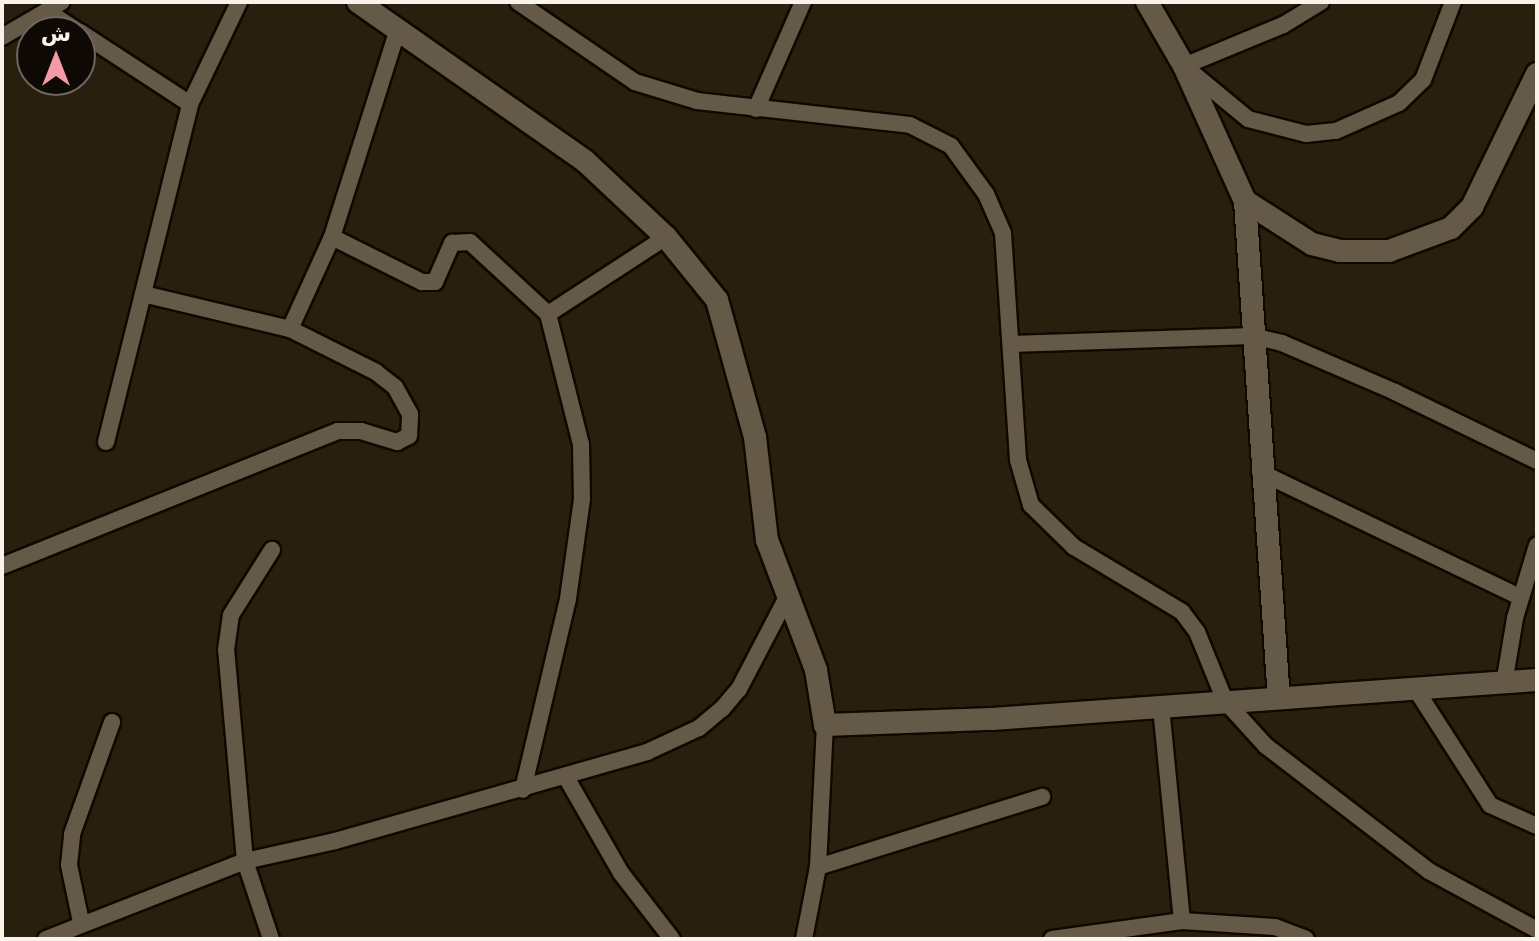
<!DOCTYPE html>
<meta charset="utf-8">
<style>
body{margin:0}
#map{position:relative;width:1539px;height:941px;overflow:hidden;background:#291f0f;font-family:"DejaVu Sans","Noto Sans Arabic",sans-serif}
div>[style]{position:absolute}
.roads{filter:drop-shadow(2px 0 #110800) drop-shadow(-2px 0 #110800) drop-shadow(0 2px #110800) drop-shadow(0 -2px #110800)}
.minor>*{height:16px;margin:-8px;padding:0 8px;transform-origin:8px;border-radius:8px;background:#655948}
.tertiary>*{height:22px;margin:-11px;padding:0 11px;transform-origin:11px;border-radius:11px;background:#655948}
span{translate:-50% -50%;white-space:nowrap;text-align:center;line-height:1.15;-webkit-text-stroke:6px #0e0904;paint-order:stroke}
.frame{position:absolute;inset:0;border:4px solid #faf3e9;pointer-events:none}
.north{position:absolute;left:16px;top:16px;width:80px;height:80px;box-sizing:border-box;background:#0e0904;border:2px solid #6c6760;border-radius:50%;rotate:0deg;font-size:22px;font-weight:700;line-height:32px;text-align:center;color:#faf3e9}
.north::after{content:'';display:block;margin:auto;width:28px;height:36px;background:#f49aa5;clip-path:polygon(50% 0,100% 100%,50% 72%,0 100%)}
</style>
<div id="map">
<div class="roads">
<div class="minor">
<i style="left:518px;top:2px;width:142px;rotate:34.4deg"></i>
<i style="left:635px;top:82px;width:65px;rotate:17deg"></i>
<i style="left:697px;top:101px;width:214px;rotate:6.4deg"></i>
<i style="left:910px;top:125px;width:46px;rotate:27.1deg"></i>
<i style="left:951px;top:146px;width:59px;rotate:53.9deg"></i>
<i style="left:986px;top:194px;width:43px;rotate:66.4deg"></i>
<i style="left:1003px;top:233px;width:227px;rotate:86.2deg"></i>
<i style="left:1018px;top:460px;width:47px;rotate:73.9deg"></i>
<i style="left:1031px;top:505px;width:60px;rotate:44.3deg"></i>
<i style="left:1074px;top:547px;width:126px;rotate:31deg"></i>
<i style="left:1182px;top:612px;width:25px;rotate:53deg"></i>
<i style="left:1197px;top:632px;width:74px;rotate:67.9deg"></i>
<i style="left:1225px;top:701px;width:61px;rotate:47.7deg"></i>
<i style="left:1266px;top:746px;width:205px;rotate:37.5deg"></i>
<i style="left:1429px;top:871px;width:123px;rotate:28.6deg"></i>
<i style="left:1321px;top:2px;width:44px;rotate:148.8deg"></i>
<i style="left:1283px;top:25px;width:107px;rotate:157.5deg"></i>
<i style="left:1184px;top:66px;width:83px;rotate:39.6deg"></i>
<i style="left:1248px;top:119px;width:60px;rotate:14.5deg"></i>
<i style="left:1306px;top:134px;width:30px;rotate:-6deg"></i>
<i style="left:1336px;top:131px;width:69px;rotate:-24deg"></i>
<i style="left:1399px;top:103px;width:33px;rotate:-44deg"></i>
<i style="left:1423px;top:80px;width:84px;rotate:-69deg"></i>
<i style="left:47px;top:11px;width:38px;rotate:33deg"></i>
<i style="left:80px;top:32px;width:131px;rotate:33.2deg"></i>
<i style="left:2px;top:37px;width:69px;rotate:-30.3deg"></i>
<i style="left:756px;top:109px;width:117px;rotate:-66.3deg"></i>
<i style="left:332px;top:237px;width:101px;rotate:26.6deg"></i>
<i style="left:422px;top:282px;width:13px"></i>
<i style="left:435px;top:282px;width:43px;rotate:-66.4deg"></i>
<i style="left:452px;top:243px;width:18px;rotate:-3deg"></i>
<i style="left:470px;top:242px;width:106px;rotate:42.7deg"></i>
<i style="left:548px;top:314px;width:134px;rotate:75.8deg"></i>
<i style="left:581px;top:444px;width:55px;rotate:89deg"></i>
<i style="left:582px;top:499px;width:101px;rotate:98deg"></i>
<i style="left:568px;top:599px;width:196px;rotate:103.3deg"></i>
<i style="left:548px;top:314px;width:141px;rotate:-33.1deg"></i>
<i style="left:290px;top:329px;width:101px;rotate:-65.5deg"></i>
<i style="left:332px;top:237px;width:215px;rotate:-72.4deg"></i>
<i style="left:1011px;top:344px;width:241px;rotate:-1.9deg"></i>
<i style="left:1252px;top:336px;width:31px;rotate:13deg"></i>
<i style="left:1282px;top:343px;width:123px;rotate:23.4deg"></i>
<i style="left:1395px;top:392px;width:158px;rotate:25.9deg"></i>
<i style="left:106px;top:442px;width:348px;rotate:-76deg"></i>
<i style="left:190px;top:104px;width:113px;rotate:-64.3deg"></i>
<i style="left:1260px;top:472px;width:288px;rotate:25.7deg"></i>
<i style="left:2px;top:566px;width:362px;rotate:-21.9deg"></i>
<i style="left:338px;top:431px;width:23px"></i>
<i style="left:361px;top:431px;width:38px;rotate:17deg"></i>
<i style="left:397px;top:442px;width:13px;rotate:-27deg"></i>
<i style="left:409px;top:436px;width:22px;rotate:-87deg"></i>
<i style="left:410px;top:414px;width:31px;rotate:-119deg"></i>
<i style="left:395px;top:387px;width:24px;rotate:-142deg"></i>
<i style="left:376px;top:372px;width:96px;rotate:-153.4deg"></i>
<i style="left:290px;top:329px;width:151px;rotate:-166.6deg"></i>
<i style="left:1504px;top:684px;width:67px;rotate:-80.5deg"></i>
<i style="left:1515px;top:618px;width:76px;rotate:-73.2deg"></i>
<i style="left:1415px;top:688px;width:139px;rotate:57.3deg"></i>
<i style="left:1490px;top:805px;width:51px;rotate:24.1deg"></i>
<i style="left:1161px;top:707px;width:215px;rotate:84.4deg"></i>
<i style="left:566px;top:777px;width:111px;rotate:60.2deg"></i>
<i style="left:621px;top:873px;width:83px;rotate:52.3deg"></i>
<i style="left:818px;top:867px;width:235px;rotate:-17.4deg"></i>
<i style="left:81px;top:922px;width:58px;rotate:-101.9deg"></i>
<i style="left:69px;top:865px;width:31px;rotate:-84deg"></i>
<i style="left:72px;top:834px;width:119px;rotate:-70.3deg"></i>
<i style="left:46px;top:939px;width:214px;rotate:-21.4deg"></i>
<i style="left:245px;top:861px;width:92px;rotate:-12.5deg"></i>
<i style="left:335px;top:841px;width:324px;rotate:-15.9deg"></i>
<i style="left:647px;top:752px;width:57px;rotate:-24.8deg"></i>
<i style="left:699px;top:728px;width:30px;rotate:-40deg"></i>
<i style="left:722px;top:709px;width:26px;rotate:-50deg"></i>
<i style="left:739px;top:689px;width:102px;rotate:-62.4deg"></i>
<i style="left:271px;top:939px;width:82px;rotate:-108.4deg"></i>
<i style="left:245px;top:861px;width:212px;rotate:-95.1deg"></i>
<i style="left:226px;top:650px;width:35px;rotate:-82deg"></i>
<i style="left:231px;top:615px;width:77px;rotate:-57.8deg"></i>
<i style="left:804px;top:939px;width:73px;rotate:-79deg"></i>
<i style="left:818px;top:867px;width:142px;rotate:-87.2deg"></i>
<i style="left:1052px;top:939px;width:131px;rotate:-7.9deg"></i>
<i style="left:1182px;top:921px;width:93px;rotate:3.7deg"></i>
<i style="left:1275px;top:927px;width:33px;rotate:21deg"></i>
</div>
<div class="tertiary">
<i style="left:358px;top:2px;width:277px;rotate:35deg"></i>
<i style="left:585px;top:161px;width:111px;rotate:43.2deg"></i>
<i style="left:666px;top:237px;width:81px;rotate:51deg"></i>
<i style="left:717px;top:300px;width:142px;rotate:74.5deg"></i>
<i style="left:755px;top:437px;width:104px;rotate:83.4deg"></i>
<i style="left:767px;top:540px;width:139px;rotate:69.3deg"></i>
<i style="left:816px;top:670px;width:56px;rotate:80.7deg"></i>
<i style="left:825px;top:725px;width:167px;rotate:-2.1deg"></i>
<i style="left:992px;top:719px;width:546px;rotate:-4.09deg"></i>
<i style="left:1147px;top:2px;width:74px;rotate:60deg"></i>
<i style="left:1184px;top:66px;width:148px;rotate:65.7deg"></i>
<i style="left:1245px;top:201px;width:80px;rotate:32.7deg"></i>
<i style="left:1312px;top:244px;width:29px;rotate:14deg"></i>
<i style="left:1340px;top:251px;width:49px"></i>
<i style="left:1389px;top:251px;width:66px;rotate:-20.4deg"></i>
<i style="left:1451px;top:228px;width:30px;rotate:-45deg"></i>
<i style="left:1472px;top:207px;width:148px;rotate:-64deg"></i>
<i style="left:1245px;top:201px;width:496px;rotate:86.1deg"></i>
</div>
</div>
<div class="frame"></div>
<div class="north">ش</div>
</div>
